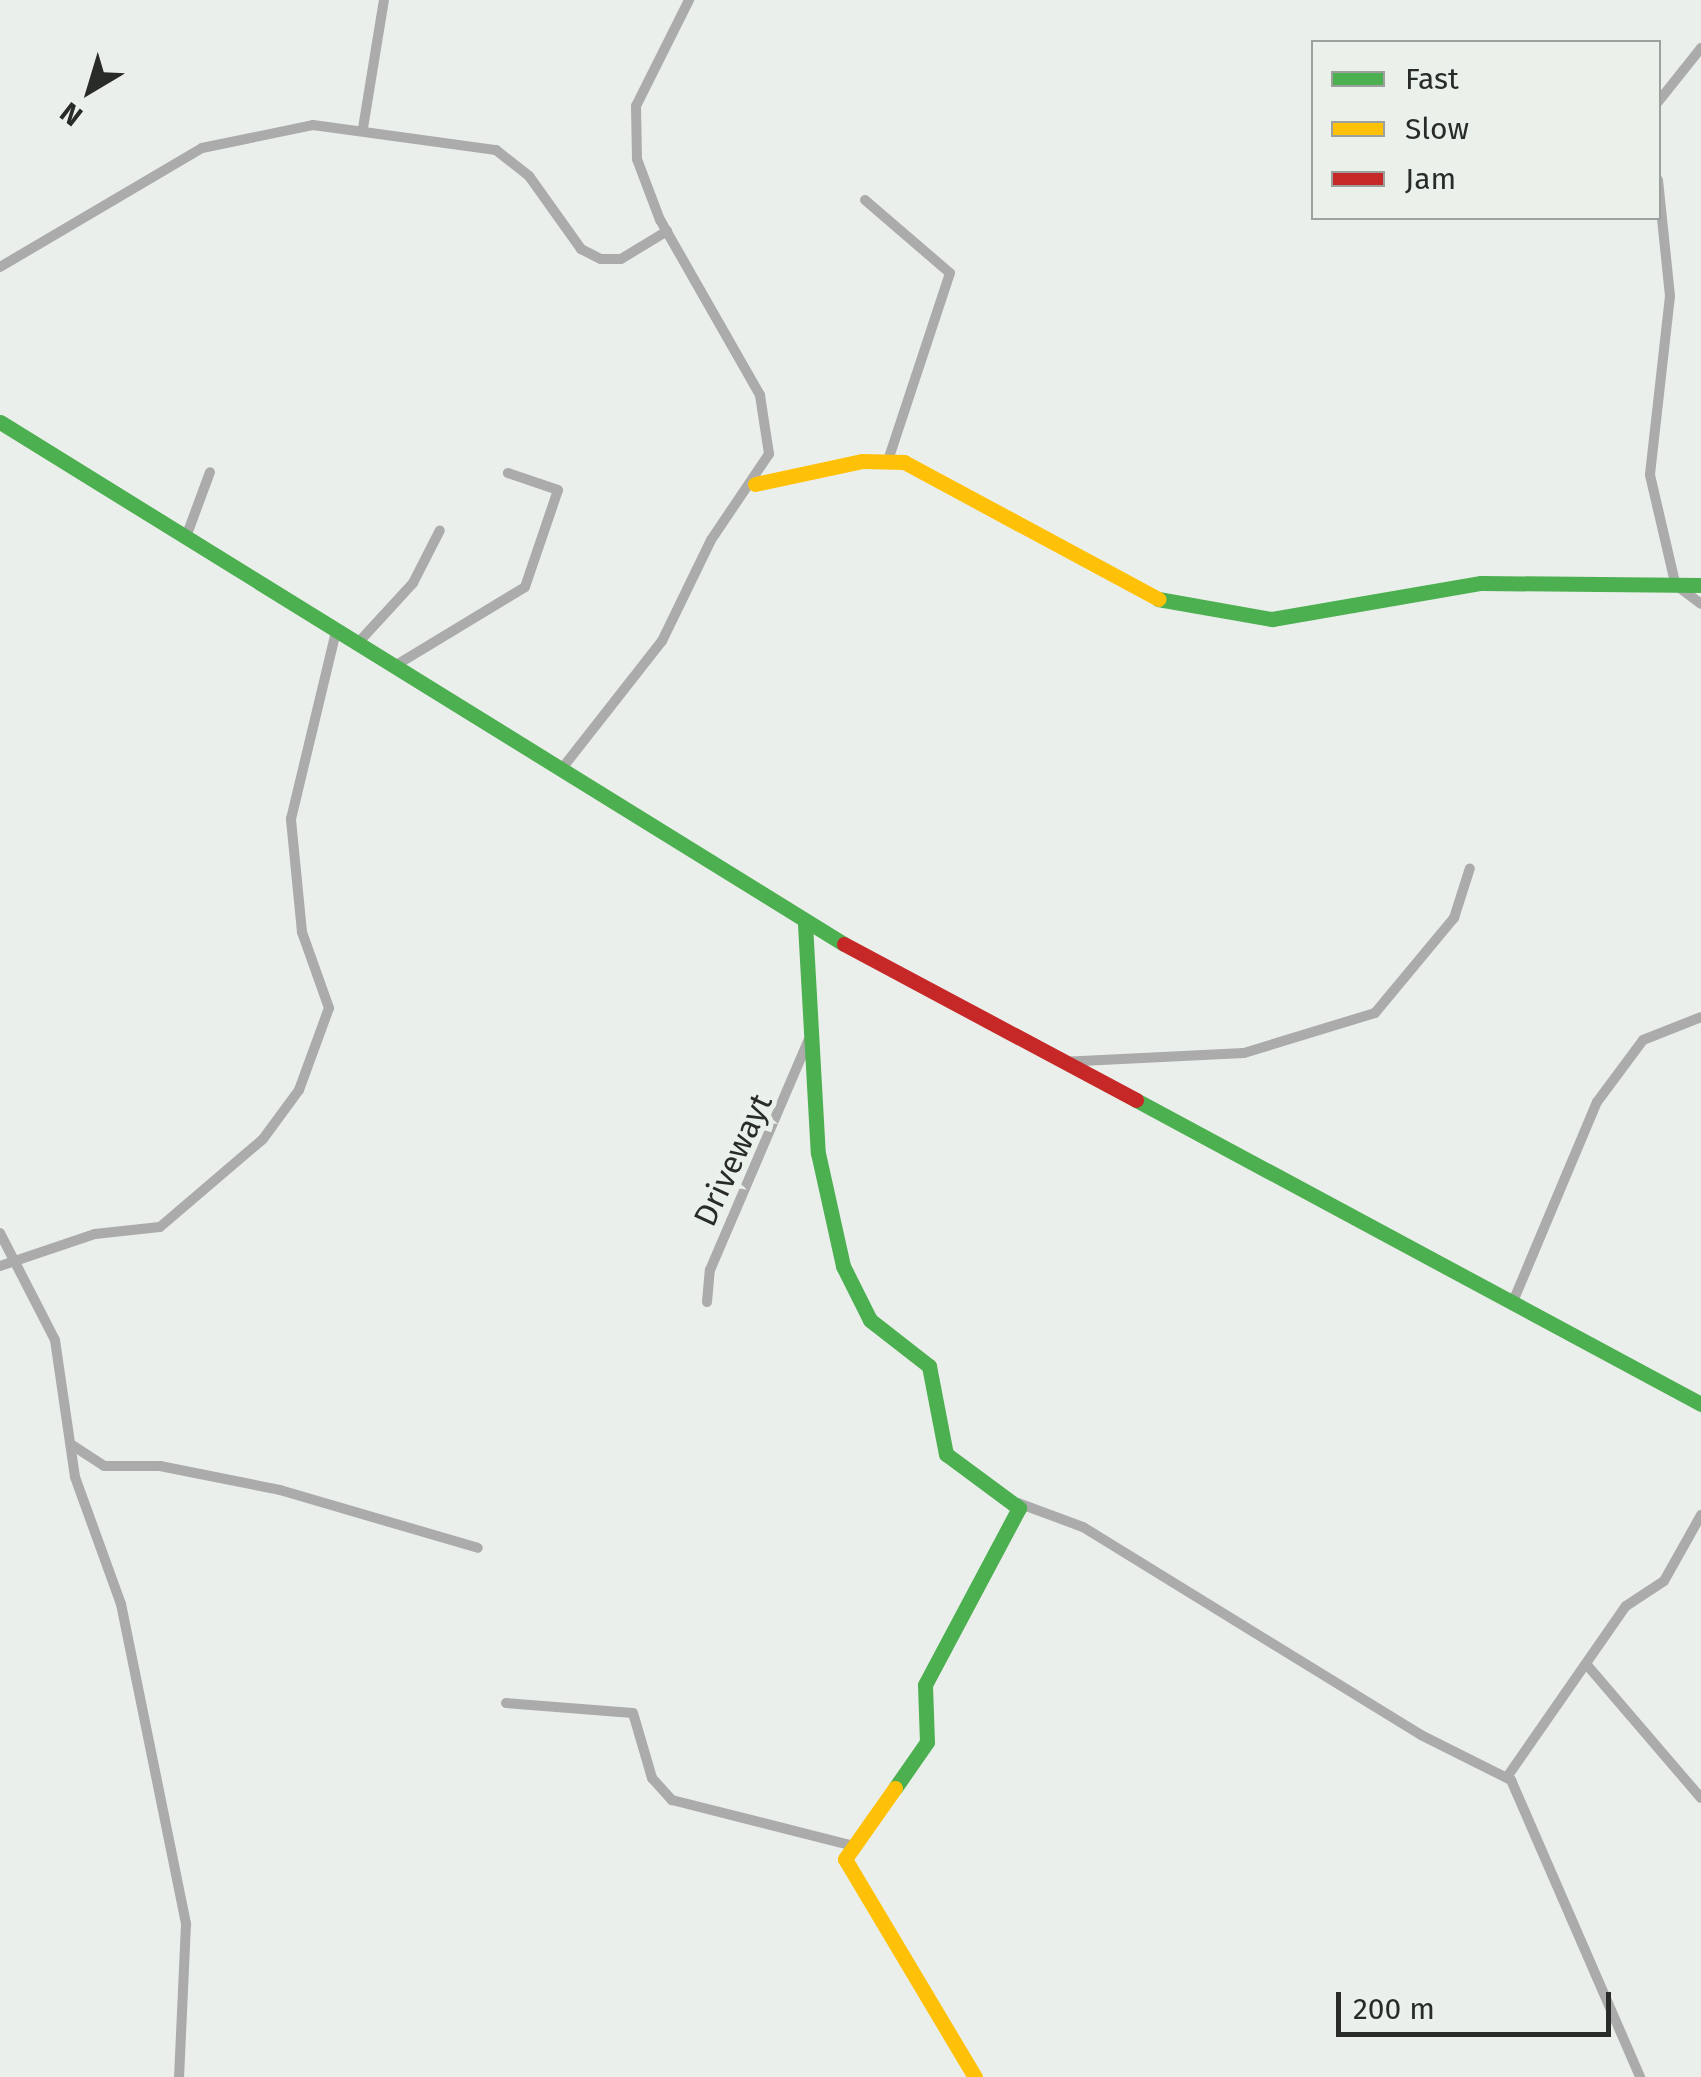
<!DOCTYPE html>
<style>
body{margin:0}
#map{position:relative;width:1701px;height:2077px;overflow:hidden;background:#ebefeb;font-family:"Fira Sans",sans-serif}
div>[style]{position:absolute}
.street>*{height:10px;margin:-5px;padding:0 5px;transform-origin:5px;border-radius:5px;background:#aaabaa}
.fast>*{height:15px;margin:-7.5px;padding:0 7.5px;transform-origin:7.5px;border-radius:7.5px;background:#4caf50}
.slow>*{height:15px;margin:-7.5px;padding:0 7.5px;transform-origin:7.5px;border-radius:7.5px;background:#ffc107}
.jam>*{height:15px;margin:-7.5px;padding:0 7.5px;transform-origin:7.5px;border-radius:7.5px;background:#c62828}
span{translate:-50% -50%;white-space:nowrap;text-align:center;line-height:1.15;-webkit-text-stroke:10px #eaf0ea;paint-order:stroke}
.street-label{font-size:32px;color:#292b29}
.legend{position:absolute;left:1311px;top:40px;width:350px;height:180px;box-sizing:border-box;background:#eaf0ea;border:2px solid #9da19d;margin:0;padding:12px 18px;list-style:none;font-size:30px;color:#292b29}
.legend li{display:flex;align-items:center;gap:20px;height:50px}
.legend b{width:50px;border:2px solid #9da19d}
.north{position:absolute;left:40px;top:40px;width:100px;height:100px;-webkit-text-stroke:8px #eaf0ea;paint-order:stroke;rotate:218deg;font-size:28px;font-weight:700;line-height:40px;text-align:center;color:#292b29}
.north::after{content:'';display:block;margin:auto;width:35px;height:45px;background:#292b29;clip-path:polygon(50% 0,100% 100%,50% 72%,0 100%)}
.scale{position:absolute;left:1336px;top:1992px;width:275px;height:45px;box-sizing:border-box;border:5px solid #292b29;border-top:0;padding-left:12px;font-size:30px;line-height:35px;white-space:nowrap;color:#292b29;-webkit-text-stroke:8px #eaf0ea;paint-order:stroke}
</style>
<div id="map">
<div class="street">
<i style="left:1658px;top:102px;width:69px;rotate:-51.5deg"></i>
<i style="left:363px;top:128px;width:130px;rotate:-80.7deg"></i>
<i style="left:1658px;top:180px;width:117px;rotate:84.1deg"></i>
<i style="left:1670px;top:296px;width:180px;rotate:96.4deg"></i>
<i style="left:1650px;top:475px;width:115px;rotate:76.9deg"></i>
<i style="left:865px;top:200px;width:112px;rotate:40.7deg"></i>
<i style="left:950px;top:273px;width:197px;rotate:108.3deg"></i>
<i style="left:0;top:267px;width:234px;rotate:-30.5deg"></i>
<i style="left:202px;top:148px;width:113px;rotate:-11.7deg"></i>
<i style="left:313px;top:125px;width:185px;rotate:7.8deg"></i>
<i style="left:496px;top:150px;width:42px;rotate:38.2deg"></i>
<i style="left:529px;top:176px;width:90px;rotate:54.5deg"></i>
<i style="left:581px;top:249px;width:22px;rotate:27deg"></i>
<i style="left:601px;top:259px;width:20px"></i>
<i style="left:621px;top:259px;width:54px;rotate:-31.3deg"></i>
<i style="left:186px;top:537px;width:69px;rotate:-69.7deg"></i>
<i style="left:1680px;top:588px;width:26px;rotate:37deg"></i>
<i style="left:357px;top:644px;width:83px;rotate:-47.4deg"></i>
<i style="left:413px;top:583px;width:59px;rotate:-63deg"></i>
<i style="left:393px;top:667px;width:154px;rotate:-31.2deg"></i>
<i style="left:525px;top:587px;width:102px;rotate:-71.2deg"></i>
<i style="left:558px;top:490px;width:53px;rotate:-161.2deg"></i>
<i style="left:560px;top:771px;width:165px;rotate:-51.9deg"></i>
<i style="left:662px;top:641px;width:112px;rotate:-64.1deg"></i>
<i style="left:711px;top:540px;width:104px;rotate:-56deg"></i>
<i style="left:769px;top:454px;width:60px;rotate:-98.7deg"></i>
<i style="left:760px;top:395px;width:202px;rotate:-119.7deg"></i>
<i style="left:660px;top:220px;width:65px;rotate:-110.7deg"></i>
<i style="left:637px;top:159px;width:53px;rotate:-91.1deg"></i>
<i style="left:636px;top:106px;width:119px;rotate:-63.4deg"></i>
<i style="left:1061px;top:1062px;width:183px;rotate:-2.8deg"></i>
<i style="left:1244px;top:1053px;width:137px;rotate:-17deg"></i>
<i style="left:1375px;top:1013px;width:124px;rotate:-50.3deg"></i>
<i style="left:1454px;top:918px;width:52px;rotate:-72.3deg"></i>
<i style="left:0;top:1233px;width:120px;rotate:62.8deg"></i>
<i style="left:55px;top:1340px;width:138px;rotate:81.7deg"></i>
<i style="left:75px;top:1477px;width:135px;rotate:70.1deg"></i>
<i style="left:121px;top:1604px;width:327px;rotate:78.5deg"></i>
<i style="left:186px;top:1924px;width:153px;rotate:92.6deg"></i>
<i style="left:0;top:1266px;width:100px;rotate:-18.6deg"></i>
<i style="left:95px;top:1234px;width:65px;rotate:-6.1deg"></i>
<i style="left:160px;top:1227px;width:135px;rotate:-40.5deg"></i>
<i style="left:263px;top:1139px;width:61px;rotate:-53.7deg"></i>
<i style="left:299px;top:1090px;width:87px;rotate:-69.9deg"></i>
<i style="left:329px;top:1008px;width:81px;rotate:-109.6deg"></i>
<i style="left:302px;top:932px;width:114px;rotate:-95.6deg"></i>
<i style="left:291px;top:819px;width:193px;rotate:-76.5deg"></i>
<i style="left:707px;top:1302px;width:32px;rotate:-85deg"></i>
<i style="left:710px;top:1270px;width:251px;rotate:-66.8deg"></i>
<i style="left:1512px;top:1304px;width:219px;rotate:-67.2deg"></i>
<i style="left:1597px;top:1102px;width:77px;rotate:-53.4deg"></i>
<i style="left:1643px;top:1040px;width:62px;rotate:-21.6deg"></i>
<i style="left:72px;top:1445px;width:38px;rotate:33deg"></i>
<i style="left:104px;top:1466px;width:56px"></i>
<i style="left:160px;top:1466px;width:122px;rotate:11.3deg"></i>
<i style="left:280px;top:1490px;width:206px;rotate:16.3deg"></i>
<i style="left:1018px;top:1503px;width:69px;rotate:20.3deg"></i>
<i style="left:1083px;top:1527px;width:397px;rotate:31.6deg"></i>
<i style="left:1421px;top:1735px;width:101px;rotate:26.6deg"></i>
<i style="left:1511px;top:1780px;width:324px;rotate:66.5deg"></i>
<i style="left:1587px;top:1665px;width:175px;rotate:49.4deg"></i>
<i style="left:506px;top:1703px;width:127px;rotate:4.5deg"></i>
<i style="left:633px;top:1713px;width:68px;rotate:73.7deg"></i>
<i style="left:652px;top:1778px;width:30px;rotate:48deg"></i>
<i style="left:672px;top:1800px;width:184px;rotate:14.2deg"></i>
<i style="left:1507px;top:1777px;width:208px;rotate:-55.2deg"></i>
<i style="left:1626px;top:1606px;width:45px;rotate:-33.3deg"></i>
<i style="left:1664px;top:1581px;width:76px;rotate:-60.7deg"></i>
</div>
<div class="fast">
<i style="left:0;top:422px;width:992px;rotate:31.74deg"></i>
<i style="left:1158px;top:599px;width:116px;rotate:10deg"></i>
<i style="left:1272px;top:619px;width:212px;rotate:-9.8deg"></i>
<i style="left:1481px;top:583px;width:220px;rotate:0.5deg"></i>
<i style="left:805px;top:924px;width:229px;rotate:86.8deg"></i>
<i style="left:818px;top:1153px;width:116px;rotate:77.5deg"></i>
<i style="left:843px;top:1266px;width:60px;rotate:63.4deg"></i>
<i style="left:870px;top:1320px;width:75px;rotate:37.9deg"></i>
<i style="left:929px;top:1366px;width:90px;rotate:79.1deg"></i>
<i style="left:946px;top:1454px;width:91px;rotate:36.5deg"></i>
<i style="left:1019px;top:1508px;width:200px;rotate:118deg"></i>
<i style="left:925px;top:1685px;width:57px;rotate:88deg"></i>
<i style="left:927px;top:1742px;width:56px;rotate:124.8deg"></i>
<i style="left:1136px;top:1100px;width:642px;rotate:28.28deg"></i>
</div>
<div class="slow">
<i style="left:755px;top:484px;width:109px;rotate:-12.1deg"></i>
<i style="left:862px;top:461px;width:42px;rotate:1.4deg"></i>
<i style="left:904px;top:462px;width:289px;rotate:28.3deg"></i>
<i style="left:895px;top:1788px;width:87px;rotate:125.2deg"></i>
<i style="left:845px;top:1859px;width:254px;rotate:59.2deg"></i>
</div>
<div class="jam">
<i style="left:844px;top:944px;width:331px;rotate:28.1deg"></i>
</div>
<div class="street-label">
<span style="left:733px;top:1160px;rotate:-65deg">Drivewayt</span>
</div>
<ul class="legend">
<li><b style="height:12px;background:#4caf50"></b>Fast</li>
<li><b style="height:12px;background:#ffc107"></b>Slow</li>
<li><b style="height:12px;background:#c62828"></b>Jam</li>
</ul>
<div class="north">N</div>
<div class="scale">200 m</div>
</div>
